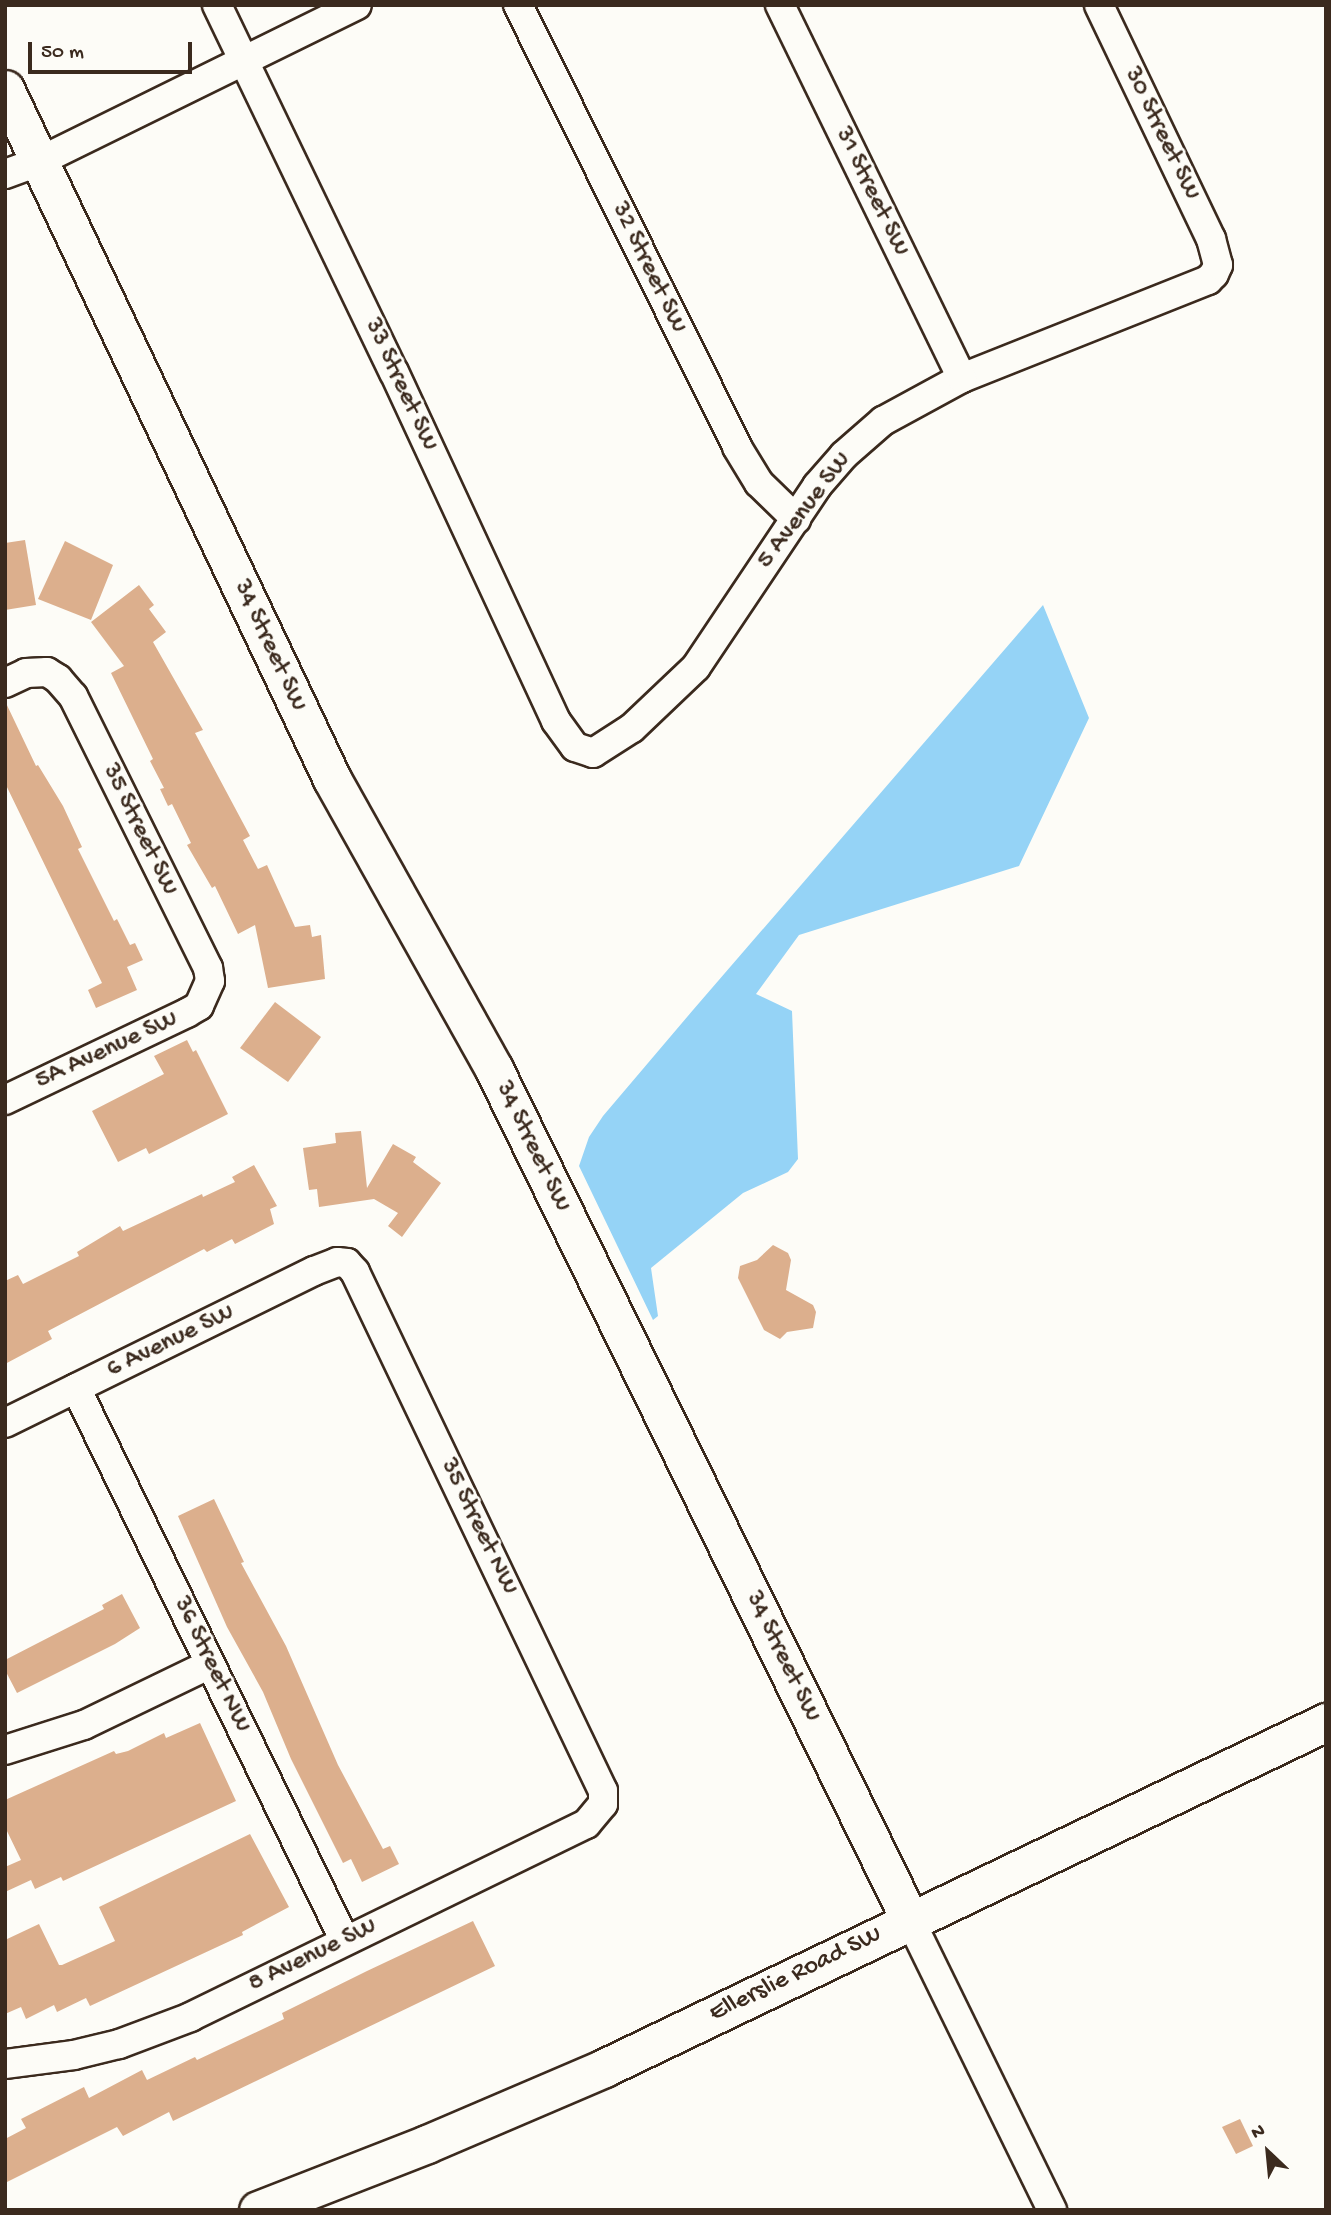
<!DOCTYPE html>
<style>
body{margin:0}
#map{position:relative;width:1331px;height:2215px;overflow:hidden;background:#fdfcf7;font-family:"Gochi Hand",sans-serif}
div>[style]{position:absolute}
.water>*{inset:0;background:#95d3f6}
.building>*{inset:0;background:#dcaf8d}
.roads{filter:drop-shadow(2px 0 #3b2a1e) drop-shadow(-2px 0 #3b2a1e) drop-shadow(0 2px #3b2a1e) drop-shadow(0 -2px #3b2a1e)}
.minor>*{height:28px;margin:-14px;padding:0 14px;transform-origin:14px;border-radius:14px;background:#fdfcf7}
.major>*{height:37px;margin:-18.5px;padding:0 18.5px;transform-origin:18.5px;border-radius:18.5px;background:#fdfcf7}
span{translate:-50% -50%;white-space:nowrap;text-align:center;line-height:1.15;-webkit-text-stroke:5px #fdfcf7;paint-order:stroke}
.street-label{font-size:26px;color:#3b2a1e}
.frame{position:absolute;inset:0;border:7px solid #3b2a1e;pointer-events:none}
.north{position:absolute;left:1233px;top:2117px;width:70px;height:70px;-webkit-text-stroke:5px #fdfcf7;paint-order:stroke;rotate:334deg;font-size:19px;font-weight:700;line-height:28px;text-align:center;color:#3b2a1e}
.north::after{content:'';display:block;margin:auto;width:24px;height:32px;background:#3b2a1e;clip-path:polygon(50% 0,100% 100%,50% 72%,0 100%)}
.scale{position:absolute;left:28px;top:42px;width:164px;height:32px;box-sizing:border-box;border:4px solid #3b2a1e;border-top:0;padding-left:9px;font-size:21px;line-height:24px;white-space:nowrap;color:#3b2a1e;-webkit-text-stroke:5px #fdfcf7;paint-order:stroke}
</style>
<div id="map">
<div class="water">
<i style="clip-path:polygon(1043px 605px,1089px 718px,1019px 866px,799px 935px,756px 994px,792px 1011px,798px 1159px,788px 1172px,743px 1193px,651px 1268px,658px 1316px,653px 1320px,579px 1166px,589px 1137px,603px 1116px,693px 1010px)"></i>
</div>
<div class="building">
<i style="clip-path:polygon(25px 540px,36px 605px,5px 610px,5px 543px)"></i>
<i style="clip-path:polygon(65px 541px,113px 565px,91px 620px,38px 599px)"></i>
<i style="clip-path:polygon(139px 585px,154px 605px,149px 609px,166px 632px,153px 642px,203px 730px,195px 733px,250px 836px,243px 840px,258px 869px,267px 865px,295px 927px,310px 925px,312px 937px,321px 935px,325px 979px,268px 988px,255px 925px,238px 934px,215px 886px,212px 888px,187px 845px,191px 843px,172px 804px,168px 806px,160px 789px,164px 788px,150px 761px,153px 759px,111px 673px,124px 666px,91px 622px)"></i>
<i style="clip-path:polygon(5px 701px,36px 766px,38px 765px,63px 806px,82px 847px,78px 849px,114px 921px,117px 919px,130px 945px,135px 943px,143px 960px,127px 967px,137px 990px,96px 1008px,88px 990px,102px 983px,5px 783px)"></i>
<i style="clip-path:polygon(275px 1002px,321px 1037px,288px 1082px,240px 1048px)"></i>
<i style="clip-path:polygon(187px 1040px,193px 1052px,196px 1050px,228px 1114px,149px 1154px,146px 1148px,118px 1162px,92px 1111px,164px 1074px,154px 1056px)"></i>
<i style="clip-path:polygon(361px 1131px,367px 1188px,393px 1144px,416px 1157px,413px 1162px,441px 1183px,402px 1237px,388px 1226px,398px 1213px,374px 1199px,319px 1207px,317px 1189px,309px 1190px,303px 1148px,336px 1143px,335px 1133px)"></i>
<i style="clip-path:polygon(254px 1165px,277px 1206px,270px 1209px,274px 1224px,235px 1244px,232px 1239px,207px 1252px,204px 1249px,48px 1331px,52px 1339px,5px 1364px,5px 1281px,18px 1275px,23px 1284px,79px 1256px,77px 1252px,120px 1226px,123px 1231px,202px 1194px,203px 1197px,235px 1182px,232px 1177px)"></i>
<i style="clip-path:polygon(773px 1245px,788px 1253px,791px 1260px,786px 1290px,813px 1305px,816px 1312px,813px 1328px,787px 1332px,780px 1339px,764px 1330px,738px 1278px,740px 1266px,757px 1260px)"></i>
<i style="clip-path:polygon(214px 1499px,244px 1562px,241px 1563px,286px 1646px,338px 1765px,383px 1849px,390px 1846px,399px 1864px,362px 1882px,351px 1859px,343px 1863px,291px 1759px,263px 1692px,227px 1627px,178px 1516px)"></i>
<i style="clip-path:polygon(122px 1594px,140px 1628px,115px 1644px,17px 1693px,5px 1670px,5px 1660px,104px 1609px,102px 1605px)"></i>
<i style="clip-path:polygon(200px 1723px,236px 1801px,63px 1881px,61px 1877px,35px 1889px,31px 1880px,5px 1892px,5px 1867px,21px 1860px,5px 1827px,5px 1800px,114px 1751px,116px 1754px,128px 1751px,164px 1733px,166px 1738px)"></i>
<i style="clip-path:polygon(250px 1834px,289px 1907px,242px 1932px,243px 1935px,90px 2006px,86px 1998px,57px 2012px,54px 2005px,26px 2019px,21px 2007px,5px 2014px,5px 1940px,39px 1924px,59px 1965px,62px 1965px,115px 1941px,99px 1907px)"></i>
<i style="clip-path:polygon(473px 1921px,495px 1966px,173px 2121px,169px 2112px,123px 2136px,117px 2127px,5px 2183px,5px 2139px,26px 2128px,21px 2119px,84px 2087px,89px 2098px,142px 2070px,147px 2080px,195px 2057px,197px 2060px,284px 2019px,282px 2013px,367px 1971px)"></i>
<i style="clip-path:polygon(1240px 2119px,1253px 2146px,1236px 2154px,1222px 2127px)"></i>
</div>
<div class="roads">
<div class="minor">
<i style="left:217px;top:5px;width:407px;rotate:64.3deg"></i>
<i style="left:394px;top:372px;width:385px;rotate:65.1deg"></i>
<i style="left:556px;top:721px;width:32px;rotate:54deg"></i>
<i style="left:575px;top:747px;width:19px;rotate:18deg"></i>
<i style="left:593px;top:753px;width:46px;rotate:-32.7deg"></i>
<i style="left:632px;top:728px;width:88px;rotate:-43.6deg"></i>
<i style="left:696px;top:667px;width:218px;rotate:-56.2deg"></i>
<i style="left:817px;top:486px;width:41px;rotate:-48.9deg"></i>
<i style="left:844px;top:455px;width:52px;rotate:-41.1deg"></i>
<i style="left:883px;top:421px;width:90px;rotate:-28.6deg"></i>
<i style="left:962px;top:378px;width:265px;rotate:-21.7deg"></i>
<i style="left:1208px;top:280px;width:8px;rotate:-45deg"></i>
<i style="left:1214px;top:274px;width:10px;rotate:-66deg"></i>
<i style="left:1218px;top:265px;width:27px;rotate:-105deg"></i>
<i style="left:1211px;top:239px;width:259px;rotate:-115.6deg"></i>
<i style="left:518px;top:5px;width:493px;rotate:63.6deg"></i>
<i style="left:737px;top:447px;width:42px;rotate:58.6deg"></i>
<i style="left:759px;top:483px;width:52px;rotate:44.2deg"></i>
<i style="left:780px;top:5px;width:415px;rotate:64deg"></i>
<i style="left:5px;top:174px;width:37px;rotate:-20deg"></i>
<i style="left:40px;top:161px;width:353px;rotate:-26.2deg"></i>
<i style="left:5px;top:683px;width:23px;rotate:-25deg"></i>
<i style="left:26px;top:673px;width:21px;rotate:-3deg"></i>
<i style="left:47px;top:672px;width:13px;rotate:32deg"></i>
<i style="left:58px;top:679px;width:23px;rotate:49deg"></i>
<i style="left:73px;top:696px;width:304px;rotate:63.6deg"></i>
<i style="left:208px;top:968px;width:13px;rotate:81deg"></i>
<i style="left:210px;top:981px;width:27px;rotate:114deg"></i>
<i style="left:199px;top:1006px;width:14px;rotate:150deg"></i>
<i style="left:187px;top:1013px;width:202px;rotate:154.5deg"></i>
<i style="left:76px;top:1388px;width:615px;rotate:64.06deg"></i>
<i style="left:5px;top:1423px;width:344px;rotate:-26.2deg"></i>
<i style="left:314px;top:1271px;width:25px;rotate:-21deg"></i>
<i style="left:337px;top:1262px;width:10px;rotate:6deg"></i>
<i style="left:347px;top:1263px;width:12px;rotate:48deg"></i>
<i style="left:355px;top:1272px;width:575px;rotate:64.46deg"></i>
<i style="left:603px;top:1791px;width:13px;rotate:90deg"></i>
<i style="left:603px;top:1804px;width:26px;rotate:130deg"></i>
<i style="left:586px;top:1824px;width:440px;rotate:154deg"></i>
<i style="left:191px;top:2017px;width:77px;rotate:159.4deg"></i>
<i style="left:119px;top:2044px;width:46px;rotate:166.3deg"></i>
<i style="left:74px;top:2055px;width:70px;rotate:172.6deg"></i>
<i style="left:5px;top:1750px;width:83px;rotate:-17.6deg"></i>
<i style="left:84px;top:1725px;width:140px;rotate:-25.8deg"></i>
<i style="left:910px;top:1920px;width:323px;rotate:63.9deg"></i>
</div>
<div class="major">
<i style="left:5px;top:89px;width:764px;rotate:64.64deg"></i>
<i style="left:332px;top:779px;width:332px;rotate:60.8deg"></i>
<i style="left:494px;top:1069px;width:947px;rotate:63.95deg"></i>
<i style="left:258px;top:2210px;width:181px;rotate:-21.3deg"></i>
<i style="left:427px;top:2144px;width:193px;rotate:-23.2deg"></i>
<i style="left:604px;top:2068px;width:801px;rotate:-25.6deg"></i>
</div>
</div>
<div class="street-label">
<span style="left:1161px;top:134px;rotate:64deg">30 Street SW</span>
<span style="left:871px;top:192px;rotate:64deg">31 Street SW</span>
<span style="left:648px;top:268px;rotate:64deg">32 Street SW</span>
<span style="left:400px;top:385px;rotate:65deg">33 Street SW</span>
<span style="left:805px;top:511px;rotate:-53deg">5 Avenue SW</span>
<span style="left:269px;top:646px;rotate:65deg">34 Street SW</span>
<span style="left:139px;top:830px;rotate:64deg">35 Street SW</span>
<span style="left:107px;top:1051px;rotate:-25deg">5A Avenue SW</span>
<span style="left:532px;top:1147px;rotate:64deg">34 Street SW</span>
<span style="left:171px;top:1342px;rotate:-26deg">6 Avenue SW</span>
<span style="left:478px;top:1527px;rotate:64deg">35 Street NW</span>
<span style="left:782px;top:1657px;rotate:64deg">34 Street SW</span>
<span style="left:211px;top:1665px;rotate:64deg">36 Street NW</span>
<span style="left:313px;top:1956px;rotate:-26deg">8 Avenue SW</span>
<span style="left:796px;top:1975px;rotate:-26deg">Ellerslie Road SW</span>
</div>
<div class="frame"></div>
<div class="north">N</div>
<div class="scale">50 m</div>
</div>
